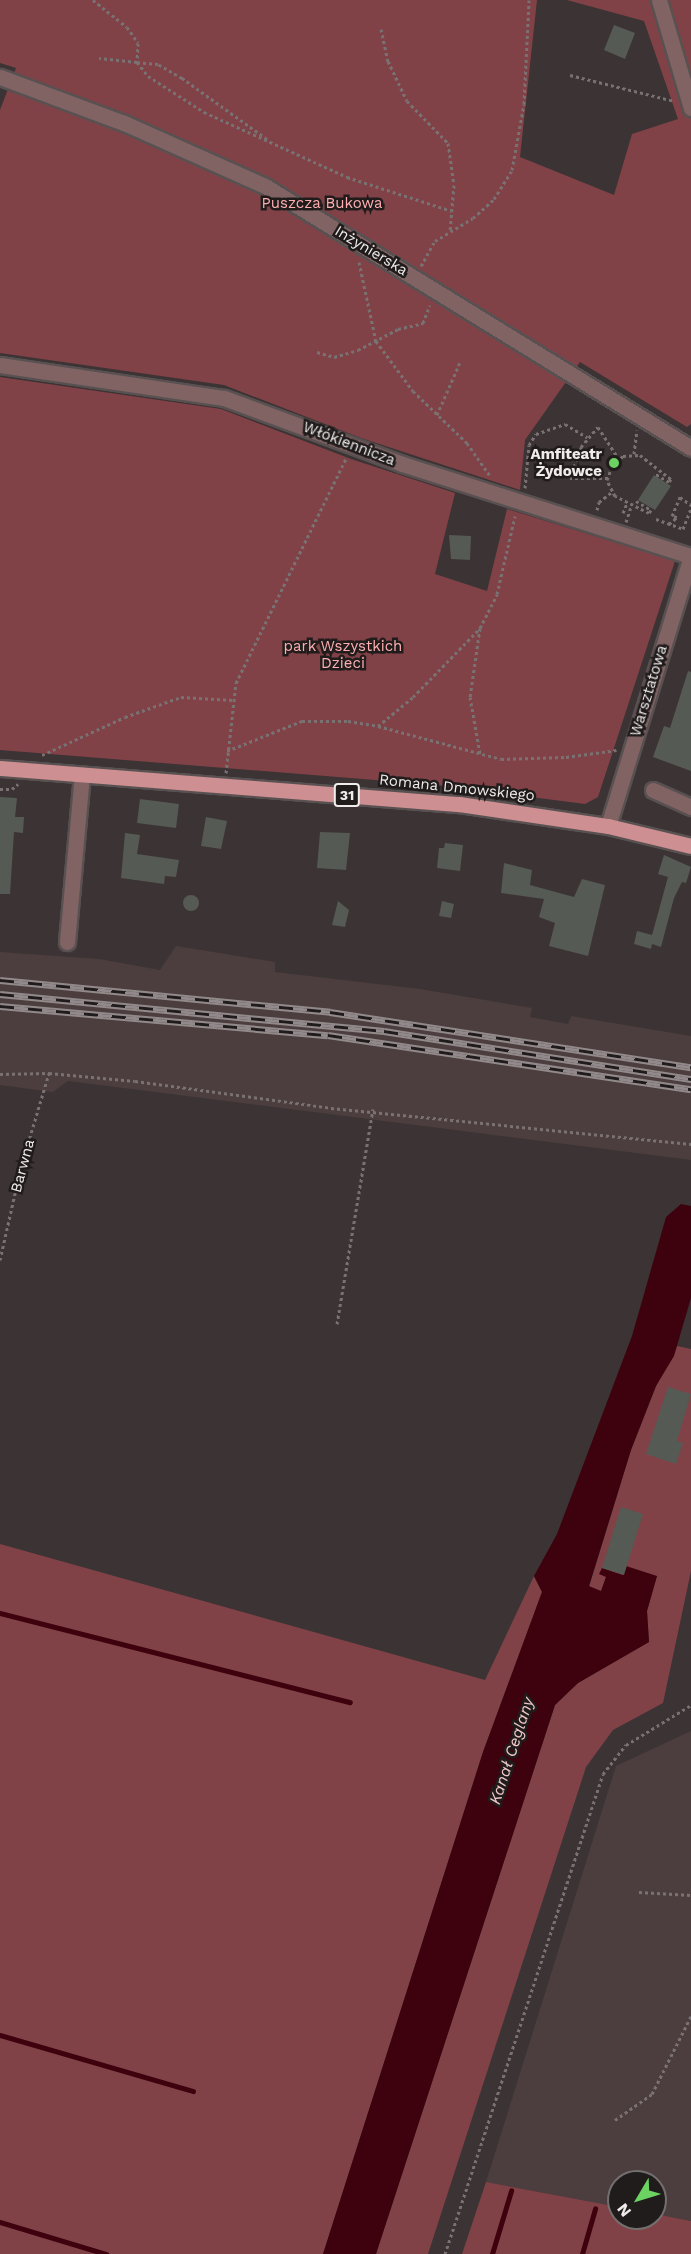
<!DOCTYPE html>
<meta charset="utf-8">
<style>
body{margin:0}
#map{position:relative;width:691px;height:2254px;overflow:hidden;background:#3c3334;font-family:"Work Sans",sans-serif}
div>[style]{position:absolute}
.built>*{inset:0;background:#4c3e3e}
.green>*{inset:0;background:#814247}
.water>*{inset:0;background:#3d020e}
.stream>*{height:4.5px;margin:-2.25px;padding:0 2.25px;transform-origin:2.25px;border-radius:2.25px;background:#3d020e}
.building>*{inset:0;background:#555a54}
.round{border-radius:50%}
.path>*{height:3px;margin-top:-1.5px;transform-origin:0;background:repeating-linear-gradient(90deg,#797172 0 3px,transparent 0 6px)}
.roads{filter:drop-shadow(2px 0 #595151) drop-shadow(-2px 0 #595151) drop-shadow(0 2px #595151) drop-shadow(0 -2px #595151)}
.minor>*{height:15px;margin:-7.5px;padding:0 7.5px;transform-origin:7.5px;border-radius:7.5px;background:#826364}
.major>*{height:15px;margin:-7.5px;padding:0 7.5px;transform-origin:7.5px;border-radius:7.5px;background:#cd8f91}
.rail>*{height:7px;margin-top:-3.5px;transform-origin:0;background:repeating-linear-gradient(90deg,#201c1c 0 14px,#91898a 0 28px);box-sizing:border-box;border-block:2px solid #91898a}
.dots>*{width:16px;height:16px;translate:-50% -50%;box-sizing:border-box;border:3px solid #201c1c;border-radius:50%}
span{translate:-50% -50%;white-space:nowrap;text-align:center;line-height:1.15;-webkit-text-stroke:5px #201c1c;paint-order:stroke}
.shield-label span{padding:2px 4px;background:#201c1c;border:2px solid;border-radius:4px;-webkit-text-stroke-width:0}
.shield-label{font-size:14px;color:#f1ecec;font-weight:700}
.park-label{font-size:15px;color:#ffaeb1}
.street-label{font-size:15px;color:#f1ecec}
.poi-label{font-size:15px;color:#f1ecec;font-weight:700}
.right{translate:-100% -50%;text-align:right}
.water-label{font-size:16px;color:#f3c9ca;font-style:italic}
.north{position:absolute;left:607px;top:2170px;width:60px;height:60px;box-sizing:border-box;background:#201c1c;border:2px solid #746f6f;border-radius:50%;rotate:232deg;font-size:16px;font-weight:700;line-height:24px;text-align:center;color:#f1ecec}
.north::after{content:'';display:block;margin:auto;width:21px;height:27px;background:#6cd362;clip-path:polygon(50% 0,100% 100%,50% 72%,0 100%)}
</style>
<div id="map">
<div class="built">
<i style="clip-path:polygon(176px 946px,275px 962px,275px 972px,420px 989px,532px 1008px,530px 1017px,568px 1024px,571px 1016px,691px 1036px,691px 1160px,68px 1081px,53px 1092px,0 1085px,0 952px,99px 959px,160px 970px)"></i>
<i style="clip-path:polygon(691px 1731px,691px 2221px,655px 2214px,655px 2182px,619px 2182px,619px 2207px,486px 2182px,616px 1766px)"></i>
</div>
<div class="green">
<i style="clip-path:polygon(0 0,537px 0,520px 157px,614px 195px,632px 134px,678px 119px,644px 21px,567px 0,691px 0,691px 424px,687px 427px,580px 362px,525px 440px,520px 490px,361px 438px,224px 385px,0 353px,0 110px,16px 68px,0 63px)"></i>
<i style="clip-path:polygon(0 377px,221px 409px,351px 459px,455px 493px,435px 574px,487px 591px,507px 509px,675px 561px,598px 797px,585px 804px,437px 785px,0 750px)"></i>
<i style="clip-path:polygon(677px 1346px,691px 1349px,691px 1571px,663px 1703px,613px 1730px,586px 1767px,428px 2254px,376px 2254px,555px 1705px,578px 1683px,649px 1642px,647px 1611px,657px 1576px,606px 1577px,601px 1592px,589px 1587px,631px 1450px,656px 1386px)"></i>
<i style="clip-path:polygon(0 1544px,485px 1680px,534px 1576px,542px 1592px,483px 1752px,323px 2254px,0 2254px)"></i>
<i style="clip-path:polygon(486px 2182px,619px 2207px,619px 2218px,655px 2218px,655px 2214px,691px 2221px,691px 2254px,462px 2254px)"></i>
</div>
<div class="water">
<i style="clip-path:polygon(681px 1204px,691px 1206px,691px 1298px,674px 1356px,656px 1386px,631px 1450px,589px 1586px,601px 1591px,606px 1577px,599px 1574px,602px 1568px,623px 1575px,626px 1566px,657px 1576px,647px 1611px,649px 1642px,578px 1683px,555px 1705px,376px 2254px,323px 2254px,483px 1752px,542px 1592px,534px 1576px,557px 1534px,632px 1336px,666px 1217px)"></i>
</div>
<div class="stream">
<i style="left:0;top:1613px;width:361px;rotate:14.3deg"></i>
<i style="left:0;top:2035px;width:201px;rotate:16.2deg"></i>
<i style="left:0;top:2222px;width:111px;rotate:16.8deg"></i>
<i style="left:492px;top:2254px;width:66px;rotate:-73.2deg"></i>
<i style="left:582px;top:2254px;width:47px;rotate:-73.9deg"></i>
</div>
<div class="building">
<i style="clip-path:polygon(614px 25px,635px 33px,625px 59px,604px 50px)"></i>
<i style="clip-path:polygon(654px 475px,671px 486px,655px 510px,638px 500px)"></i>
<i style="clip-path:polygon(449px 535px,471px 536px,470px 560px,451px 559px)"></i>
<i style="clip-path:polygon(688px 671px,691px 672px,691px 771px,653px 757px,664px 726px,670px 728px)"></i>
<i style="clip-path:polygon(0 797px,17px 798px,15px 817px,24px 817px,23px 833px,14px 832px,10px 894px,0 894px)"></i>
<i style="clip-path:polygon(140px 799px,179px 804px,176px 828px,137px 823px)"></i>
<i style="clip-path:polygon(206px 817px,227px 821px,221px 849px,201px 846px)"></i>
<i style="clip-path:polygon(320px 832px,350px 833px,346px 870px,317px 868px)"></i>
<i style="clip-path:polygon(125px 833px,140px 835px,137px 854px,179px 860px,176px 877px,165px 876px,164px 884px,121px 878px)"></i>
<i style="clip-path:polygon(445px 843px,463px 845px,460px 871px,437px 868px,439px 848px,444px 848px)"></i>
<i style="clip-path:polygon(664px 855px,691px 867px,686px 883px,682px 882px,674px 898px,661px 947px,652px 944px,651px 949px,634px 944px,637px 931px,652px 935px,668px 877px,658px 874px)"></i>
<i style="clip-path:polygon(504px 863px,532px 870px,530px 885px,574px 897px,582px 879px,605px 885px,588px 956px,549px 946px,555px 923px,539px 917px,544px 899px,501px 893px)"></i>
<i class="round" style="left:183px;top:895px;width:16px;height:16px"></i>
<i style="clip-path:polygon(338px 901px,349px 910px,345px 927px,332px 925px)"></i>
<i style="clip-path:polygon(442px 901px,454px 904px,451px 918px,439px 916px)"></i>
<i style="clip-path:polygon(668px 1387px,691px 1394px,677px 1441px,683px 1443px,676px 1464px,646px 1454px)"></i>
<i style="clip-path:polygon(621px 1507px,643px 1514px,624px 1575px,602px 1568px)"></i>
</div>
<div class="path">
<i style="left:93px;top:0;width:43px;rotate:38.5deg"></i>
<i style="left:127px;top:27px;width:19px;rotate:55deg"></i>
<i style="left:138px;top:43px;width:19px;rotate:93deg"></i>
<i style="left:137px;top:62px;width:38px;rotate:-174deg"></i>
<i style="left:381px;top:29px;width:33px;rotate:78deg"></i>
<i style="left:388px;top:61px;width:44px;rotate:64.6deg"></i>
<i style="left:407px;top:101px;width:59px;rotate:45.7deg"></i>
<i style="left:448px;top:143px;width:42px;rotate:81.9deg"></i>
<i style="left:454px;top:185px;width:47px;rotate:94.9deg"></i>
<i style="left:570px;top:75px;width:107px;rotate:14deg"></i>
<i style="left:267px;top:139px;width:105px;rotate:-144.3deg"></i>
<i style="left:182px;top:78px;width:28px;rotate:-150deg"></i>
<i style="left:158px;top:64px;width:21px;rotate:-175deg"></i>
<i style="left:137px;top:62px;width:18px;rotate:52deg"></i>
<i style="left:148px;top:76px;width:67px;rotate:32.7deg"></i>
<i style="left:204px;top:112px;width:157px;rotate:24.4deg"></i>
<i style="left:347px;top:177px;width:110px;rotate:17.9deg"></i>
<i style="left:359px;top:262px;width:81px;rotate:77.9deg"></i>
<i style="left:376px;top:341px;width:62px;rotate:53.5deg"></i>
<i style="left:413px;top:391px;width:75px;rotate:43.9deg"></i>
<i style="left:467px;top:443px;width:39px;rotate:55deg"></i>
<i style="left:421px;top:266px;width:29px;rotate:-61deg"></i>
<i style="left:435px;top:241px;width:44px;rotate:-31.2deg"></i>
<i style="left:473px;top:218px;width:28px;rotate:-42deg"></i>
<i style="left:494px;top:199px;width:34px;rotate:-58deg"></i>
<i style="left:512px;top:170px;width:67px;rotate:-79.7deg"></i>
<i style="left:524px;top:104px;width:104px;rotate:-87.2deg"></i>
<i style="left:317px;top:352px;width:18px;rotate:16deg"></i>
<i style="left:334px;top:357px;width:25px;rotate:-16deg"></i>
<i style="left:358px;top:350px;width:45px;rotate:-27.7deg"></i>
<i style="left:398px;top:329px;width:26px;rotate:-13deg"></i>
<i style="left:423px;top:323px;width:19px;rotate:-69deg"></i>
<i style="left:437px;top:415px;width:58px;rotate:-66.5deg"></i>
<i style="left:634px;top:454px;width:24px;rotate:-83deg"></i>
<i style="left:608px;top:478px;width:38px;rotate:180deg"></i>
<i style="left:570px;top:478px;width:33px;rotate:-70deg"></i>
<i style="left:581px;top:447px;width:26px;rotate:-50deg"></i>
<i style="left:598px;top:427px;width:38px;rotate:57deg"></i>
<i style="left:525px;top:488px;width:43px;rotate:-84.7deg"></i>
<i style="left:529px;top:445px;width:13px;rotate:-58deg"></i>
<i style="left:536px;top:434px;width:31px;rotate:-19deg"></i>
<i style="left:565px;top:424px;width:26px;rotate:31deg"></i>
<i style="left:636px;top:501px;width:17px;rotate:31deg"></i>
<i style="left:651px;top:510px;width:4px;rotate:124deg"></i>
<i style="left:649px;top:513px;width:38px;rotate:-153deg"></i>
<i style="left:615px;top:496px;width:18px;rotate:-117deg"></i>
<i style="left:607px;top:480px;width:15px;rotate:-70deg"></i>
<i style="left:612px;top:466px;width:15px;rotate:-42deg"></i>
<i style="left:623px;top:456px;width:17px;rotate:-3deg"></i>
<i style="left:640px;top:455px;width:39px;rotate:38deg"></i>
<i style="left:671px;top:479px;width:4px;rotate:124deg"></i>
<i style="left:669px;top:482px;width:17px;rotate:-149deg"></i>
<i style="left:597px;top:510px;width:8px;rotate:-76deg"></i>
<i style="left:599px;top:502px;width:16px;rotate:-38deg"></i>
<i style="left:623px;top:513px;width:11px;rotate:-68deg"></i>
<i style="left:656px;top:519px;width:29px;rotate:20deg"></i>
<i style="left:683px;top:529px;width:22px;rotate:-69deg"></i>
<i style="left:626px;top:522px;width:20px;rotate:-72deg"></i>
<i style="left:669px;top:524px;width:11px;rotate:-41deg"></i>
<i style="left:677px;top:517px;width:5px;rotate:-169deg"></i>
<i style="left:672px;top:516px;width:21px;rotate:-67deg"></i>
<i style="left:680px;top:497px;width:14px;rotate:36deg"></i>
<i style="left:480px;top:628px;width:38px;rotate:-63deg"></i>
<i style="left:497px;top:594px;width:80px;rotate:-77deg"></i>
<i style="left:378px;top:726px;width:127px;rotate:15deg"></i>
<i style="left:501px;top:759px;width:65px;rotate:-1.8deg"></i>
<i style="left:566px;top:757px;width:51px;rotate:-7.8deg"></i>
<i style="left:227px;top:751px;width:81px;rotate:-21.8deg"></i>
<i style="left:302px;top:721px;width:46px"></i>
<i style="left:348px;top:721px;width:30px;rotate:9deg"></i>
<i style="left:378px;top:726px;width:45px;rotate:-39.6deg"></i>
<i style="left:413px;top:697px;width:96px;rotate:-45.8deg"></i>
<i style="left:480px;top:628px;width:70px;rotate:98.2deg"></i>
<i style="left:470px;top:697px;width:58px;rotate:80deg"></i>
<i style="left:42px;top:755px;width:91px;rotate:-24.6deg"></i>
<i style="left:125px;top:717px;width:59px;rotate:-19.7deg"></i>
<i style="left:181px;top:697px;width:52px;rotate:3.3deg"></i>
<i style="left:226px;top:773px;width:91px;rotate:-83.7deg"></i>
<i style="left:236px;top:683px;width:250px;rotate:-63.9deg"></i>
<i style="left:0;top:789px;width:12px"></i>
<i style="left:12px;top:789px;width:8px;rotate:-40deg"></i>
<i style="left:0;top:1074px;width:49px;rotate:-1.2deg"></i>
<i style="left:49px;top:1073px;width:86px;rotate:5.3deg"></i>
<i style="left:135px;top:1081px;width:198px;rotate:7.8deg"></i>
<i style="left:331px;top:1108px;width:362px;rotate:5.7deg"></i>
<i style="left:0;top:1260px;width:95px;rotate:-77.3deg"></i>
<i style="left:21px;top:1167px;width:98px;rotate:-73.4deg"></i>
<i style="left:337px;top:1324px;width:218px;rotate:-80.5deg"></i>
<i style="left:639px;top:1892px;width:52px;rotate:3.3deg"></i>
<i style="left:615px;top:2120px;width:45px;rotate:-35.1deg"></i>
<i style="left:652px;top:2094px;width:87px;rotate:-63.4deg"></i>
<i style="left:445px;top:2254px;width:505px;rotate:-71.78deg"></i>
<i style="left:603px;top:1774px;width:37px;rotate:-52deg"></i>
<i style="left:626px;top:1745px;width:76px;rotate:-31.6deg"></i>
</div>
<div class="roads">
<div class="minor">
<i style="left:659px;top:0;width:113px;rotate:73.5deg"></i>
<i style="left:0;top:77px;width:132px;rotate:20.4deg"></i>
<i style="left:124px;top:123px;width:154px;rotate:24.1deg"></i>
<i style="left:265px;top:186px;width:500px;rotate:31.59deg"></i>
<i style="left:0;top:365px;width:226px;rotate:8.4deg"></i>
<i style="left:224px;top:398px;width:190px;rotate:20.3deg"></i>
<i style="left:402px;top:464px;width:303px;rotate:17.7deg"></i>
<i style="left:653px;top:790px;width:42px;rotate:24.1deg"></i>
<i style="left:608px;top:826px;width:282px;rotate:-72.9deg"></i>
<i style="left:67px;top:942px;width:168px;rotate:-84.9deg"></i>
</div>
<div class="major">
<i style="left:0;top:768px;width:460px;rotate:4.5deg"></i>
<i style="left:459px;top:804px;width:151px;rotate:8.4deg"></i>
<i style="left:608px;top:826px;width:85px;rotate:13.5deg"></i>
</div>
</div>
<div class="rail">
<i style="left:0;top:980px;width:332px;rotate:5.5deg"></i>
<i style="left:330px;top:1012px;width:365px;rotate:8.7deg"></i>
<i style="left:0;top:994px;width:386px;rotate:5.5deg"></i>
<i style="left:384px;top:1031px;width:311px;rotate:8.9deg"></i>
<i style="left:0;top:1006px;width:329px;rotate:5.1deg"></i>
<i style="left:328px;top:1035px;width:367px;rotate:8.5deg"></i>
</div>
<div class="dots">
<i style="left:614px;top:463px;background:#6cd362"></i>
</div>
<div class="shield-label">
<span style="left:347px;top:795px">31</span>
</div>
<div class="park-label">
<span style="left:322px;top:204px">Puszcza Bukowa</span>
<span style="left:343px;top:655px">park Wszystkich<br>Dzieci</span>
</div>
<div class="street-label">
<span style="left:371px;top:251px;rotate:31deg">Inżynierska</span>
<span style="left:349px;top:444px;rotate:21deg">Włókiennicza</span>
<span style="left:649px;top:691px;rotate:-73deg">Warsztatowa</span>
<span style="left:457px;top:788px;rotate:6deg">Romana Dmowskiego</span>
<span style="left:23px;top:1166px;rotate:-75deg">Barwna</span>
</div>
<div class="poi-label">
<span class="right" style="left:602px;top:463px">Amfiteatr<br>Żydowce</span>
</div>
<div class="water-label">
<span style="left:512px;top:1751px;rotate:-72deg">Kanał Ceglany</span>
</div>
<div class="north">N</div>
</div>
